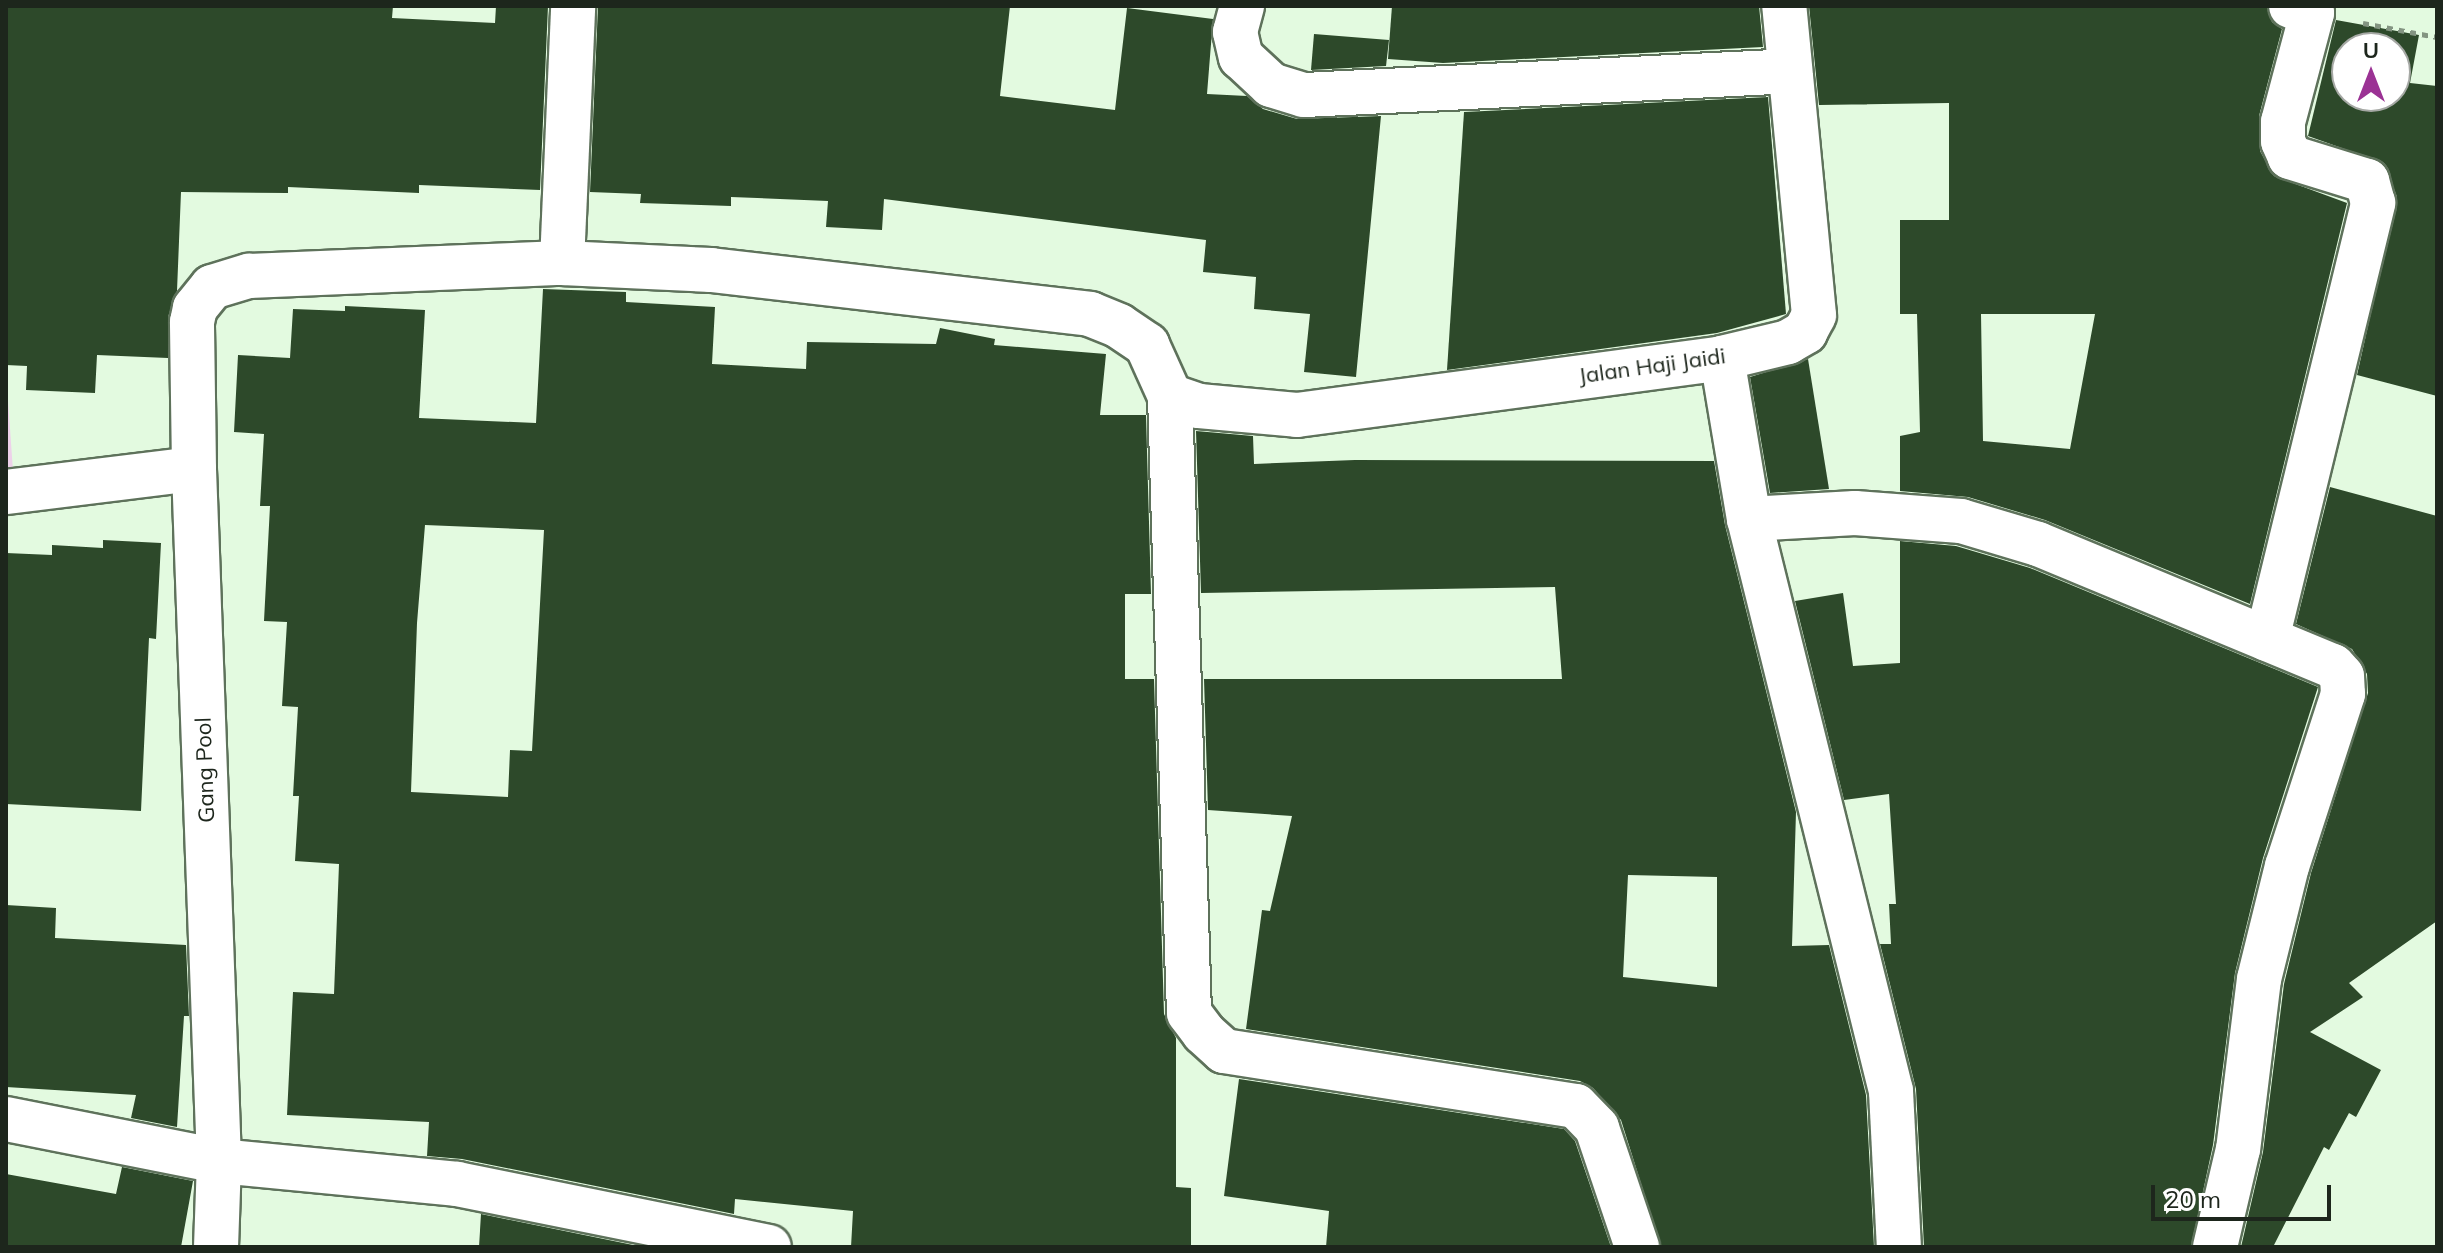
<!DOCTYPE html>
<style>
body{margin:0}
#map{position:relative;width:2443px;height:1253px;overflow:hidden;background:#e3fae0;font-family:Mulish,sans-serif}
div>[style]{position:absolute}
.green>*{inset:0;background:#edd1e9}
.building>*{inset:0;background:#2d492a}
.path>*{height:5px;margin-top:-2.5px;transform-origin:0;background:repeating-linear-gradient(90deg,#839481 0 6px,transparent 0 12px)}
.roads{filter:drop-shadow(2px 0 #5e725b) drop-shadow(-2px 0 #5e725b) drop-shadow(0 2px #5e725b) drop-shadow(0 -2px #5e725b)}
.minor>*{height:44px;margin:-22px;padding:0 22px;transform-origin:22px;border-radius:22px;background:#fff}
span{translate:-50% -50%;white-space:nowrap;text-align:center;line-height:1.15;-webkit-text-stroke:8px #fff;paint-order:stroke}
.street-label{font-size:22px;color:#1d261c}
.frame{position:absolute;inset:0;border:8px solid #1d261c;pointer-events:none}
.north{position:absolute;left:2331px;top:32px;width:80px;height:80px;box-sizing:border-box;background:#fff;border:2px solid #a5a8a4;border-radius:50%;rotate:0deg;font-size:22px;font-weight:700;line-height:32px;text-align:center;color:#1d261c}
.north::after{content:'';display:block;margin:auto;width:28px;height:36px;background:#9b3294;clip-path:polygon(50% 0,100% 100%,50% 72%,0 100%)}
.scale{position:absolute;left:2151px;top:1185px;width:180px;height:36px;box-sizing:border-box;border:4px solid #1d261c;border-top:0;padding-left:10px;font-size:24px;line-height:28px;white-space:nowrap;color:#1d261c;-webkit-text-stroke:6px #fff;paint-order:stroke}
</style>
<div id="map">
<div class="green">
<i style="clip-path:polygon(6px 372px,13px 471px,6px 471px)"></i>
</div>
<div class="building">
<i style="clip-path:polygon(6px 6px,393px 6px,392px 18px,495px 23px,496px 6px,548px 6px,540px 190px,419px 185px,419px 193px,288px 187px,288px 193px,181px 192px,177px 291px,168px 317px,168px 358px,97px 355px,95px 393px,26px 390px,27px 366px,6px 365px)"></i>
<i style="clip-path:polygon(598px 6px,1010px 6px,1000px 96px,1115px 110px,1127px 8px,1213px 19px,1207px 94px,1247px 96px,1263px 109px,1297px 119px,1381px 116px,1356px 377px,1304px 372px,1310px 314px,1254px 309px,1256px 277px,1203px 272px,1206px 240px,884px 199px,882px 230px,826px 227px,828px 201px,731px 197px,731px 206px,640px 203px,641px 194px,590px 192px)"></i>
<i style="clip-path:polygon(1392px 6px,1759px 6px,1763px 47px,1443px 63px,1388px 59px)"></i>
<i style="clip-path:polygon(evenodd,1809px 6px,2267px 6px,2272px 22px,2282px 29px,2259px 116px,2260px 151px,2274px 176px,2347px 203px,2250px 604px,2045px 520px,1968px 497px,1900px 491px,1900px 436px,1920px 432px,1917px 314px,1900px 314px,1900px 220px,1949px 220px,1949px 103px,1819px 105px,1809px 6px,1981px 314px,2095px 314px,2070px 449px,1983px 441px,1981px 314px)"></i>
<i style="clip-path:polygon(evenodd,2336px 20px,2419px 35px,2410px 83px,2437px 86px,2437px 396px,2357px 375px,2397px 197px,2384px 163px,2308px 136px,2336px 20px,2347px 48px,2395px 48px,2395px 96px,2347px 96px,2347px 48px)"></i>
<i style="clip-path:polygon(1314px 34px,1389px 40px,1386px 66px,1311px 70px)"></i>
<i style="clip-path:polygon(1768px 97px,1786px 314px,1717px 333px,1447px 370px,1464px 112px)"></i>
<i style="clip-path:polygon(evenodd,543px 289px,626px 292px,626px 302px,715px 307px,712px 364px,806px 369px,807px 342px,936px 344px,940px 328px,995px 339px,994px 345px,1106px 354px,1100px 415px,1146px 415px,1151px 594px,1125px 594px,1125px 679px,1154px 679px,1164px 1014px,1176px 1038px,1176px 1187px,1191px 1188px,1191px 1247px,851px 1247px,853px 1211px,735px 1199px,734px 1214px,462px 1159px,427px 1156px,429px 1122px,287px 1115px,293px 992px,334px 994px,339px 864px,295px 861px,299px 796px,293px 796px,298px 707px,282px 706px,287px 622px,264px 621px,270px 506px,260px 506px,264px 434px,234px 432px,238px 355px,290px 358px,293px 309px,345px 311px,345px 306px,425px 310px,419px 418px,536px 423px,543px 289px,425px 525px,544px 530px,532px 751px,510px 750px,508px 797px,411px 792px,417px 623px,425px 525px)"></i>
<i style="clip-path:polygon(1808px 359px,1829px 489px,1770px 493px,1750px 377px)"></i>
<i style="clip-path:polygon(evenodd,1196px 431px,1253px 436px,1254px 464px,1355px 460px,1714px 461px,1725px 525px,1796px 812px,1792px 946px,1829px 945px,1866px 1095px,1874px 1247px,1661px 1247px,1621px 1120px,1593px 1088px,1580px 1081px,1246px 1029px,1262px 910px,1270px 911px,1292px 816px,1208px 810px,1204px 679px,1562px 679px,1555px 587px,1201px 593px,1196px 431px,1628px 875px,1717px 877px,1717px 987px,1623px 977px,1628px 875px)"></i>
<i style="clip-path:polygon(2330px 487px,2437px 516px,2437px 921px,2349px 983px,2363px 997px,2310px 1032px,2381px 1070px,2356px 1117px,2349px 1113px,2329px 1150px,2324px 1147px,2273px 1247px,2241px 1247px,2263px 1152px,2284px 984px,2311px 873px,2368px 693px,2367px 674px,2352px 649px,2296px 624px)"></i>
<i style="clip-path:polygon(103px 540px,161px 543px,156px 639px,149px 638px,141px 811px,6px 804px,6px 553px,52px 555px,52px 545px,103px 548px)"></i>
<i style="clip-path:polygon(1900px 541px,1956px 546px,2030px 568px,2318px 687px,2263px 858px,2235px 973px,2213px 1145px,2191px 1247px,1924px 1247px,1916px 1089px,1880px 944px,1891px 944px,1889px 904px,1896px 904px,1889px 794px,1844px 800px,1795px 601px,1843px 593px,1853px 666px,1900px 663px)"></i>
<i style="clip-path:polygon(6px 905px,56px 908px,55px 938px,186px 945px,189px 1016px,184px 1016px,177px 1127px,131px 1118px,136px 1095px,6px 1087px)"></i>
<i style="clip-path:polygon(1239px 1079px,1564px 1129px,1575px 1141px,1611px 1247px,1326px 1247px,1329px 1211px,1224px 1196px)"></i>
<i style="clip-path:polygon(122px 1167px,193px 1181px,181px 1247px,6px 1246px,6px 1174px,116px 1194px)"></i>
<i style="clip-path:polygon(481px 1214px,643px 1247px,479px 1247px)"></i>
</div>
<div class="path">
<i style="left:2363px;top:23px;width:75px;rotate:10.7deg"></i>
</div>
<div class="roads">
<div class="minor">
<i style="left:1242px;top:6px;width:27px;rotate:105deg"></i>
<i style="left:1235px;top:32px;width:26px;rotate:77deg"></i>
<i style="left:1241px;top:57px;width:41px;rotate:43deg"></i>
<i style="left:1271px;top:85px;width:34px;rotate:17deg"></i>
<i style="left:1304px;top:95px;width:487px;rotate:-2.8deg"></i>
<i style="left:562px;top:263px;width:257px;rotate:-87.5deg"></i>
<i style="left:1722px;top:358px;width:163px;rotate:80.5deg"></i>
<i style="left:1749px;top:519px;width:589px;rotate:76.06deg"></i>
<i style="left:1891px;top:1091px;width:156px;rotate:87.1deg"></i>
<i style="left:1170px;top:396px;width:31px;rotate:19deg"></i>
<i style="left:1199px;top:406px;width:98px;rotate:5.2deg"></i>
<i style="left:1297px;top:415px;width:429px;rotate:-7.6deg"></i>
<i style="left:1722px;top:358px;width:68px;rotate:-13.6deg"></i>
<i style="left:1788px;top:342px;width:20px;rotate:-30deg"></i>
<i style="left:1805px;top:332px;width:19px;rotate:-62deg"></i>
<i style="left:1814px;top:315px;width:310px;rotate:-95.5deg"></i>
<i style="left:6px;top:492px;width:189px;rotate:-7deg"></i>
<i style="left:1749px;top:519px;width:106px;rotate:-3.2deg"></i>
<i style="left:1855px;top:513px;width:106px;rotate:4.3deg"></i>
<i style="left:1961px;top:521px;width:80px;rotate:16.6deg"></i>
<i style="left:2038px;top:544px;width:319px;rotate:22.5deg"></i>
<i style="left:2333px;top:666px;width:13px;rotate:48deg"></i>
<i style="left:2342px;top:676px;width:18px;rotate:87deg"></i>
<i style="left:2343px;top:694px;width:181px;rotate:108deg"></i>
<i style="left:2287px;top:866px;width:116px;rotate:103.9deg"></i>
<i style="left:2259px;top:979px;width:171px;rotate:97deg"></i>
<i style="left:2238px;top:1149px;width:101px;rotate:103.2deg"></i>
<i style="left:2267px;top:639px;width:449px;rotate:-76.3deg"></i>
<i style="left:2373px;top:203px;width:23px;rotate:-105deg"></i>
<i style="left:2367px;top:181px;width:81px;rotate:-162.7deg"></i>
<i style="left:2290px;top:157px;width:17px;rotate:-114deg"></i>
<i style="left:2283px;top:141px;width:19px;rotate:-90deg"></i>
<i style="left:2283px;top:122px;width:113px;rotate:-75.1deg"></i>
<i style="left:2312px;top:13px;width:22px;rotate:-162deg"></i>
<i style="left:6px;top:1119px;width:217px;rotate:11.2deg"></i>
<i style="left:219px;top:1161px;width:239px;rotate:5.5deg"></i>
<i style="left:457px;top:1184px;width:318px;rotate:11.4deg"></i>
<i style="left:216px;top:1247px;width:86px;rotate:-88deg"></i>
<i style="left:219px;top:1161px;width:692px;rotate:-92.07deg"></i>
<i style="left:194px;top:469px;width:147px;rotate:-90.8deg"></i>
<i style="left:192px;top:322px;width:14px;rotate:-78deg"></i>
<i style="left:195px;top:308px;width:27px;rotate:-51deg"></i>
<i style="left:212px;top:287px;width:39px;rotate:-17deg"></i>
<i style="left:249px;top:276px;width:313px;rotate:-2.4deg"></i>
<i style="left:562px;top:263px;width:149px;rotate:2.7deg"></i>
<i style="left:711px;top:270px;width:382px;rotate:6.6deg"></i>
<i style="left:1090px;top:314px;width:31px;rotate:22deg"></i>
<i style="left:1119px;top:326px;width:34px;rotate:34deg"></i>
<i style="left:1147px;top:345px;width:56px;rotate:65.7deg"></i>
<i style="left:1170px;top:396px;width:617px;rotate:88.24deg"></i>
<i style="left:1189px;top:1013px;width:25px;rotate:53deg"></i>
<i style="left:1204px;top:1033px;width:27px;rotate:42deg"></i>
<i style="left:1224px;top:1051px;width:356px;rotate:8.9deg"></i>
<i style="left:1576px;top:1106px;width:30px;rotate:46deg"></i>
<i style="left:1597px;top:1128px;width:126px;rotate:71.4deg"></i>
</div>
</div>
<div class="street-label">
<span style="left:1652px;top:366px;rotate:-8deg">Jalan Haji Jaidi</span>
<span style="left:205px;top:770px;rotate:-92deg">Gang Pool</span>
</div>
<div class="frame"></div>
<div class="north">U</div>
<div class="scale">20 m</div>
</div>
